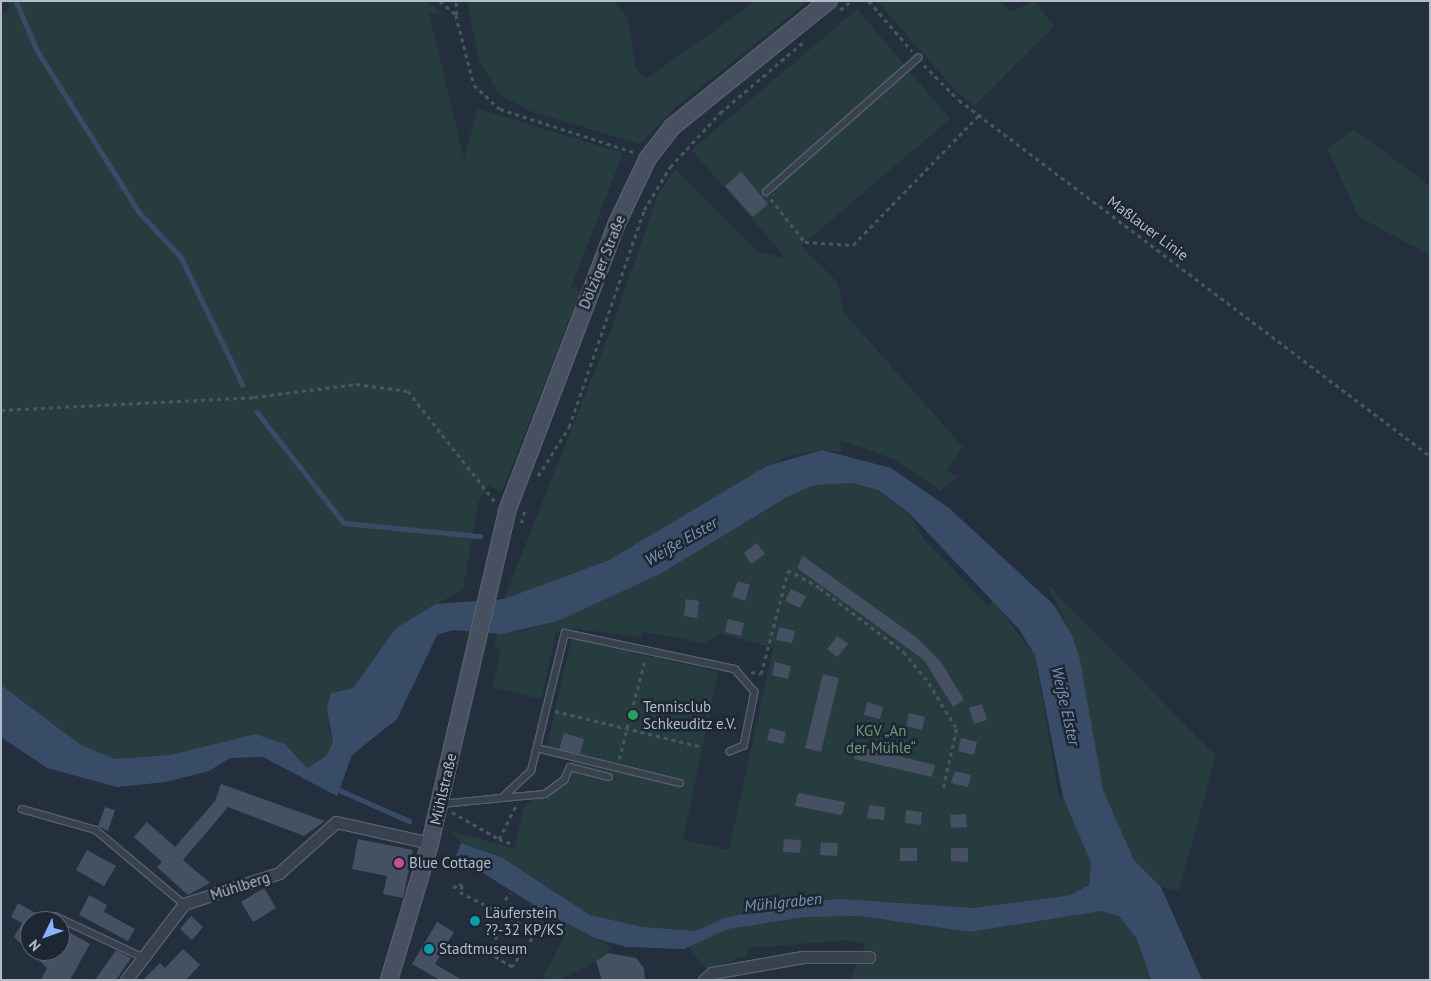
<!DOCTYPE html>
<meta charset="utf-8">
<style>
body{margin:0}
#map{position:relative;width:1431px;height:981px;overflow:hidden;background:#242f3e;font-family:"PT Sans",sans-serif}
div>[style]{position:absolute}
.green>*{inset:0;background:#263c3f}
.water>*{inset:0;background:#394c67}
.stream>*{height:4.5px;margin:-2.25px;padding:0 2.25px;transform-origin:2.25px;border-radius:2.25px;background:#394c67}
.building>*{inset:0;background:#455162}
.path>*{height:2.5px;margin-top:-1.25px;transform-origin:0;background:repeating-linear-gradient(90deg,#44595c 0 4px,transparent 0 8px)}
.roads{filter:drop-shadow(1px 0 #565f6c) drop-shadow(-1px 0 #565f6c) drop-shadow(0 1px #565f6c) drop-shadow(0 -1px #565f6c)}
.lane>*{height:5.5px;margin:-2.75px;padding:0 2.75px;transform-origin:2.75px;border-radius:2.75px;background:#38414e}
.street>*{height:11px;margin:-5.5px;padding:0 5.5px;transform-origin:5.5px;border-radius:5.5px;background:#38414e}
.secondary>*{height:16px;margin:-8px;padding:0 8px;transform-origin:8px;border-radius:8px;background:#465061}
.dots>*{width:14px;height:14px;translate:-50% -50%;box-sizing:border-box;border:2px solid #1d2633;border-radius:50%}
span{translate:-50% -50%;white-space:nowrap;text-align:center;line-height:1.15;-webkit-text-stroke:5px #1d2633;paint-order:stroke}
.street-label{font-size:15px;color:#b4bcc9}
.poi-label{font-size:15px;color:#b4bcc9}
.left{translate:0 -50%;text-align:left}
.park-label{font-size:15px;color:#6b9a76}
.water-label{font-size:16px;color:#7c92b1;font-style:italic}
.frame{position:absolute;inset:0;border:2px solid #b4bcc9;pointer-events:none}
.north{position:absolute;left:20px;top:911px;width:50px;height:50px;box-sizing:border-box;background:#1d2633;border:1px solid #59626f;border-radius:50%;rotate:228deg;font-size:14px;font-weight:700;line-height:20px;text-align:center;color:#b4bcc9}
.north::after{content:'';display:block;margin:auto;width:18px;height:22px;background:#8ab4f8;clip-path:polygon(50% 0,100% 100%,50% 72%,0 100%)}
</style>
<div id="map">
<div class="green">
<i style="clip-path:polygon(7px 1px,427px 1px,442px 13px,429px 14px,464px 158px,478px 109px,623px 153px,571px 287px,580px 292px,502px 492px,489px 485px,478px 503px,463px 589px,396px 628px,353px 688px,331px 693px,328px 727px,333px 742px,326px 756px,307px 768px,285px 744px,255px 734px,170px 755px,115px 759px,81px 745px,1px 685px,1px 15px,11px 7px)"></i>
<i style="clip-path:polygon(467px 1px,614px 1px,628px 19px,635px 67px,646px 79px,756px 1px,808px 1px,676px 107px,640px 144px,530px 111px,500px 95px,479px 61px)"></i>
<i style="clip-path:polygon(877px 1px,1001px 1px,1010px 12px,1034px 1px,1054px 26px,975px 106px,955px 90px)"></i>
<i style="clip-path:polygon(857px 9px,950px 119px,801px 246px,838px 283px,844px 313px,963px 447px,947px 470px,957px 477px,941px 491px,891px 458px,840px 440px,842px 452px,822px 450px,783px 458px,609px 560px,504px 599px,612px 327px,658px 195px,675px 169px,758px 252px,786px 258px,692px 150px)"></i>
<i style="clip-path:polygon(1354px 129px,1430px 186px,1430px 255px,1359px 217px,1327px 148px)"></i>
<i style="clip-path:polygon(840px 481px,877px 490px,909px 513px,924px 539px,989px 607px,993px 601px,1035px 655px,1059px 798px,1063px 797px,1091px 863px,1089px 884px,1071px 895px,974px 908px,842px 899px,804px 901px,724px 918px,696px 931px,643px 927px,590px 915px,501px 857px,461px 843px,452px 831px,515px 849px,524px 805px,569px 780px,572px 761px,545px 755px,571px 641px,576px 639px,718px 672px,683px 840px,729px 850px,773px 648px,721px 633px,704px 643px,643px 632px,640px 637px,568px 628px,556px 633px,541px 699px,493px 687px,501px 648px,494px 649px,497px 634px,526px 630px,569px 616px,660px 574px,789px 496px,815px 485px)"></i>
<i style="clip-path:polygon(1047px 584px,1216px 756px,1179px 890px,1161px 887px,1134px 860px,1103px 790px,1072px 635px)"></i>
<i style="clip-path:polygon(529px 903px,550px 915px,612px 947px,594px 963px,559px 980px,547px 980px,543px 977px,563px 939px,530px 918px)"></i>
<i style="clip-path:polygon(1101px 911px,1119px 915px,1137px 939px,1151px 980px,850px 980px,866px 943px,845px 940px,749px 948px,746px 956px,706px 969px,688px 947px,728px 929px,806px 917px,860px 916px,970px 932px)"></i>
</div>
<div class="water">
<i style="clip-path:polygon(822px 450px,891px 468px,949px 508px,1054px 605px,1072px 635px,1080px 660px,1103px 790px,1134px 860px,1161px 887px,1202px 980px,1151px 980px,1137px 939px,1119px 916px,1101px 911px,970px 932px,860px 916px,806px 917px,728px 929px,684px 949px,627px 947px,597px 939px,550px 915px,456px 856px,461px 843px,501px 857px,590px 915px,643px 927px,696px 931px,724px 918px,804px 901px,842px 899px,974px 908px,1071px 895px,1089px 885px,1091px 863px,1063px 797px,1035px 655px,1018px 628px,909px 513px,878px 490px,851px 483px,815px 485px,789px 496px,660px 574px,558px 621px,501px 634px,453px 630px,437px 635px,397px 719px,352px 755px,337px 796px,263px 757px,230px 758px,209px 771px,166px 782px,117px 787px,47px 768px,1px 737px,1px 685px,81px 745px,115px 759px,170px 755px,255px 734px,285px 744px,307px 768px,326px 756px,333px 742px,327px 709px,331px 693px,353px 688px,396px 628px,436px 604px,504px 599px,609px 560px,767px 466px)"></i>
</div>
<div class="stream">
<i style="left:16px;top:1px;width:53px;rotate:66.8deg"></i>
<i style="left:37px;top:50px;width:191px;rotate:57.8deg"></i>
<i style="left:139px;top:212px;width:62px;rotate:47deg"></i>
<i style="left:181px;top:257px;width:142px;rotate:64.2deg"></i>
<i style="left:257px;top:412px;width:141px;rotate:51.9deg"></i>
<i style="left:344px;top:523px;width:137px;rotate:5.5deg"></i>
<i style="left:335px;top:788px;width:81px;rotate:24deg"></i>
</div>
<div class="building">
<i style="clip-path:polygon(741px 172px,768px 204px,753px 217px,725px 186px)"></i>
<i style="clip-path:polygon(757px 543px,765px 554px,751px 564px,744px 553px)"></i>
<i style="clip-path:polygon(803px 556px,916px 637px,941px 662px,964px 700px,953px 707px,924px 660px,797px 568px)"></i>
<i style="clip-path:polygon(738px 581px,750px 585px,745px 601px,732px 596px)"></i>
<i style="clip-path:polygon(791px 589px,806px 596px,800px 608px,785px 601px)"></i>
<i style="clip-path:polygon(686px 599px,699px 601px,697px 618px,684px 616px)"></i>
<i style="clip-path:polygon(728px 619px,744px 623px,741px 636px,725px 632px)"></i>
<i style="clip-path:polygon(779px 627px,795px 631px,792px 643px,776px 640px)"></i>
<i style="clip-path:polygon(837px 636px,848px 644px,837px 657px,827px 649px)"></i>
<i style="clip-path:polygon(775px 662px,791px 666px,788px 679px,772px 675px)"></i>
<i style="clip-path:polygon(823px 674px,839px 678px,821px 752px,805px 748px)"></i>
<i style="clip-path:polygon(867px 702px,883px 707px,880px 719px,864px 715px)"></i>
<i style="clip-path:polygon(982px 704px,987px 720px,974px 724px,969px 708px)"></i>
<i style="clip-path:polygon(909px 713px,925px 717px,922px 730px,906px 726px)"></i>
<i style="clip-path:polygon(770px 728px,786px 732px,783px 744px,767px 740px)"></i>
<i style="clip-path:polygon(564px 733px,584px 739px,580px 754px,559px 749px)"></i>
<i style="clip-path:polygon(961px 738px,977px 742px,974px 755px,958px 751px)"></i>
<i style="clip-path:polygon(857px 746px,935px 765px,932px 777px,854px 759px)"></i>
<i style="clip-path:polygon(955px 771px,971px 775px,968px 787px,951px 783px)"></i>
<i style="clip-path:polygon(221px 784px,325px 821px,304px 836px,228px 807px,183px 860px,210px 883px,188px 895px,157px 867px,162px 862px,134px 837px,147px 822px,175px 847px,215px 801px)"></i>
<i style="clip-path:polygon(798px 793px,845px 802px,842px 815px,795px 806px)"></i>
<i style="clip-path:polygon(869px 805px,885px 807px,884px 820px,867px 818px)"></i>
<i style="clip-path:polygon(105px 807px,115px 810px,108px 831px,98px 826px)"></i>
<i style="clip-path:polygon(906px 810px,922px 812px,921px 825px,905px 823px)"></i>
<i style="clip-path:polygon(966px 814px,967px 827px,951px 828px,950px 815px)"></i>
<i style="clip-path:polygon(358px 839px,413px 850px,403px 898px,383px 894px,387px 876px,352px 869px)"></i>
<i style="clip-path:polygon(784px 839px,801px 840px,800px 853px,783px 852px)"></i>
<i style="clip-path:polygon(821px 842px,838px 843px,837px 856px,820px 855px)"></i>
<i style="clip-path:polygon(900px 848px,917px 848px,917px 861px,900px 861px)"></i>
<i style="clip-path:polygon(951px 848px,968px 848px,968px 862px,951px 861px)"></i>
<i style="clip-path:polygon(87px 850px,116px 866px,104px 886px,76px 870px)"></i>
<i style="clip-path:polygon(264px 888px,276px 908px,253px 922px,241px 902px)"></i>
<i style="clip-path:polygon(89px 895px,107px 905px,104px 912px,135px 929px,128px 941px,79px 915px)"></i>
<i style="clip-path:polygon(18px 903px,49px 921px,30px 921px,30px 951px,60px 951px,60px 927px,90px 944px,70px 980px,41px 980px,47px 968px,14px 937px,22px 923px,11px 917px)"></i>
<i style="clip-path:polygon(191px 916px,203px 927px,192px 940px,180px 929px)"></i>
<i style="clip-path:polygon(437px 922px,454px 932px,435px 964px,462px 980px,440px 980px,412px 964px)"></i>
<i style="clip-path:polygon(183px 949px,200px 965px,186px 980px,143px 980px,160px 963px,165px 968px)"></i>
<i style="clip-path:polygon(116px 950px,131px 958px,116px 980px,95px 980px)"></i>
<i style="clip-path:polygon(608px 953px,636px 958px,644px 968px,645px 980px,602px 980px,596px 961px)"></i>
</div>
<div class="path">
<i style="left:440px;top:1px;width:21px;rotate:41deg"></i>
<i style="left:456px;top:15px;width:72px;rotate:75.6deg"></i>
<i style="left:474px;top:85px;width:35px;rotate:43deg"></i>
<i style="left:500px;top:109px;width:143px;rotate:17.9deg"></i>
<i style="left:869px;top:1px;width:66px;rotate:49.3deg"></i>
<i style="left:840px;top:10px;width:14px;rotate:-39deg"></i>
<i style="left:456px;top:15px;width:14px;rotate:-90deg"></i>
<i style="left:924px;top:65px;width:49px;rotate:45deg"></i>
<i style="left:959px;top:100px;width:590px;rotate:37.08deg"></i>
<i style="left:771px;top:199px;width:55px;rotate:51.7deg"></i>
<i style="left:805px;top:242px;width:48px;rotate:3.6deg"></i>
<i style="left:853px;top:245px;width:181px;rotate:-45.9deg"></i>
<i style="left:1px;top:410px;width:253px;rotate:-2.9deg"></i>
<i style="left:254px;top:397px;width:103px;rotate:-7.3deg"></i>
<i style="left:356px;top:384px;width:52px;rotate:7.7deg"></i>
<i style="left:408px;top:391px;width:142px;rotate:51.8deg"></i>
<i style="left:538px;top:476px;width:58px;rotate:-57.7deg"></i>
<i style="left:569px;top:427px;width:230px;rotate:-70.9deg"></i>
<i style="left:644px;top:210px;width:50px;rotate:-58.8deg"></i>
<i style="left:670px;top:167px;width:74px;rotate:-47.2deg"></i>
<i style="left:720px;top:113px;width:108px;rotate:-40.5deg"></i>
<i style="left:521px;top:523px;width:15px;rotate:-74deg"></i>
<i style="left:751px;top:672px;width:10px;rotate:11deg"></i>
<i style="left:761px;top:674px;width:107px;rotate:-75.4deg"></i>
<i style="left:788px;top:570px;width:37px;rotate:29deg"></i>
<i style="left:820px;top:588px;width:106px;rotate:37.3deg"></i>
<i style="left:904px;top:652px;width:40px;rotate:51deg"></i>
<i style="left:929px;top:683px;width:54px;rotate:58.7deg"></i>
<i style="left:957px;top:729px;width:63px;rotate:102.9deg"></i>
<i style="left:555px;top:711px;width:148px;rotate:13.7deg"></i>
<i style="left:619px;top:759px;width:103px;rotate:-75.4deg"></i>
<i style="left:452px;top:812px;width:54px;rotate:29.9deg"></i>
<i style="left:499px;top:839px;width:37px;rotate:-63deg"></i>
<i style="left:499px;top:839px;width:15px;rotate:20deg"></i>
<i style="left:453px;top:888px;width:7px;rotate:-34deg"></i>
<i style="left:459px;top:884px;width:4px;rotate:27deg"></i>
<i style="left:463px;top:886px;width:7px;rotate:117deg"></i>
<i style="left:460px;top:892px;width:87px;rotate:27.5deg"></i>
<i style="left:537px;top:932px;width:43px;rotate:125.5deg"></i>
<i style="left:512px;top:967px;width:23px;rotate:-149deg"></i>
<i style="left:492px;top:955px;width:24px;rotate:-78deg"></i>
<i style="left:497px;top:932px;width:14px;rotate:-150deg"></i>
<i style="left:505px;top:900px;width:9px;rotate:-54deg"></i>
</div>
<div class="roads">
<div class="lane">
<i style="left:766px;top:192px;width:203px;rotate:-41.4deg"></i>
<i style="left:537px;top:748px;width:147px;rotate:13.8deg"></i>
<i style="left:502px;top:798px;width:43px;rotate:-5.3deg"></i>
<i style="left:545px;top:794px;width:24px;rotate:-36deg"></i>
<i style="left:564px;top:780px;width:14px;rotate:-65deg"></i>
<i style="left:570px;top:767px;width:40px;rotate:14.4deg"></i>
<i style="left:441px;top:804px;width:61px;rotate:-5.6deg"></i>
<i style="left:502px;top:798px;width:40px;rotate:-43deg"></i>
<i style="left:531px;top:771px;width:142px;rotate:-76.2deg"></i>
<i style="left:565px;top:633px;width:174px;rotate:12deg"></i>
<i style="left:735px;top:669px;width:30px;rotate:49deg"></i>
<i style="left:755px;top:692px;width:55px;rotate:101.5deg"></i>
<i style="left:744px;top:746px;width:15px;rotate:157deg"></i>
<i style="left:22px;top:809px;width:77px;rotate:15.8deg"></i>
<i style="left:96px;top:830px;width:115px;rotate:40.1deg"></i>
<i style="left:55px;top:916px;width:96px;rotate:25.2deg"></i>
</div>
<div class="street">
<i style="left:126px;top:980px;width:96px;rotate:-52.7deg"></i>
<i style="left:184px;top:904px;width:100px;rotate:-18.1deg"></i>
<i style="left:279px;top:873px;width:76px;rotate:-41.8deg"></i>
<i style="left:336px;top:822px;width:96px;rotate:12.6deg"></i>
<i style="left:704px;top:980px;width:11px;rotate:-41deg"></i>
<i style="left:712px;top:973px;width:92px;rotate:-10deg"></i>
<i style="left:803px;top:957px;width:66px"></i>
</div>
<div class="secondary">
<i style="left:389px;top:980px;width:143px;rotate:-73.3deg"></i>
<i style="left:430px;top:843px;width:341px;rotate:-76.9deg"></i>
<i style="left:507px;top:511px;width:308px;rotate:-69.1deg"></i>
<i style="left:617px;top:223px;width:72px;rotate:-64.5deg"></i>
<i style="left:648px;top:158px;width:39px;rotate:-52deg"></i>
<i style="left:672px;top:127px;width:201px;rotate:-38.9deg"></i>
</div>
</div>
<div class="dots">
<i style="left:633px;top:715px;background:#2e9e5b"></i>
<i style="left:399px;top:863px;background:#d1479c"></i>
<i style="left:475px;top:921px;background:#0f9aa8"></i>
<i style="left:429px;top:949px;background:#0f9aa8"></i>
</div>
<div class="street-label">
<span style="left:1148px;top:228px;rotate:37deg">Maßlauer Linie</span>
<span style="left:602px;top:262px;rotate:-68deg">Dölziger Straße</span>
<span style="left:443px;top:789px;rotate:-77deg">Mühlstraße</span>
<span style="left:240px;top:886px;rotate:-18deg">Mühlberg</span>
</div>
<div class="poi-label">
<span class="left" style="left:643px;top:715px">Tennisclub<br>Schkeuditz e.V.</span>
<span class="left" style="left:409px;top:863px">Blue Cottage</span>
<span class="left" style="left:485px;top:921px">Läuferstein<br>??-32 KP/KS</span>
<span class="left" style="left:439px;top:949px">Stadtmuseum</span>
</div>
<div class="park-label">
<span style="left:881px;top:739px">KGV „An<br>der Mühle“</span>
</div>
<div class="water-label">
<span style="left:681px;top:541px;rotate:-30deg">Weiße Elster</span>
<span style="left:1066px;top:706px;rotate:77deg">Weiße Elster</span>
<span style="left:783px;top:902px;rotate:-6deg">Mühlgraben</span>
</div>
<div class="frame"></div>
<div class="north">N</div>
</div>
